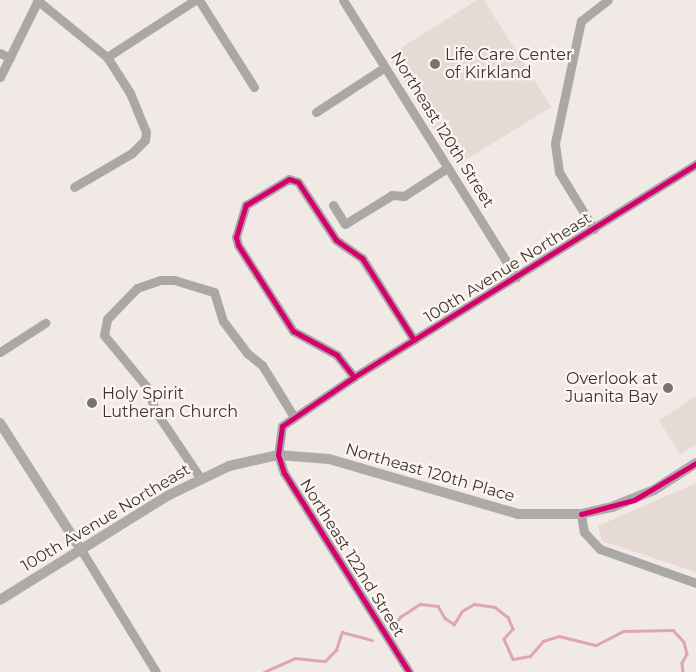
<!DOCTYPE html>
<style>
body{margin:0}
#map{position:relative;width:696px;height:672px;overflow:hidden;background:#f0e9e6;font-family:Montserrat,sans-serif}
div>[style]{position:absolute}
.built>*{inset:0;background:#e6dad4}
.stream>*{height:2.5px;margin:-1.25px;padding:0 1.25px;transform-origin:1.25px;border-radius:1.25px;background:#dfa4b9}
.minor>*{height:9px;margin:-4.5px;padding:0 4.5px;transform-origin:4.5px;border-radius:4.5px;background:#a9a8a6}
.major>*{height:10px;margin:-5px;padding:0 5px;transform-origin:5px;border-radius:5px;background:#aeaaa9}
.cycleway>*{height:5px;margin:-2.5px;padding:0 2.5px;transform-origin:2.5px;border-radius:2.5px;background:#d6006c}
.dots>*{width:14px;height:14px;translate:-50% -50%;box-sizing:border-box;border:2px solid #fef5f2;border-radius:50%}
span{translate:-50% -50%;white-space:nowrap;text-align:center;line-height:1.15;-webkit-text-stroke:4.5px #fef5f2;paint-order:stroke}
.poi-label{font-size:16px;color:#393533}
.left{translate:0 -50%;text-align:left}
.right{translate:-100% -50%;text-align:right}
.street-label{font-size:16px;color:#393533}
</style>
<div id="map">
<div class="built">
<i style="clip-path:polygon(477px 0,484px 0,551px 107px,456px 166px,388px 56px)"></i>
<i style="clip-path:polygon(696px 396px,696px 444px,681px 455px,659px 421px)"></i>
<i style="clip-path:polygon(696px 483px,696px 572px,602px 541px,598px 526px)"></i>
</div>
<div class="stream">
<i style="left:391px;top:629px;width:15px;rotate:-53deg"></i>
<i style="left:400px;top:617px;width:24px;rotate:-33deg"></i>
<i style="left:420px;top:604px;width:18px;rotate:6deg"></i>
<i style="left:438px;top:606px;width:14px;rotate:60deg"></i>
<i style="left:445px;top:618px;width:11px;rotate:34deg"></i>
<i style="left:454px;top:624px;width:15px;rotate:-58deg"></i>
<i style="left:462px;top:611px;width:14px;rotate:-30deg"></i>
<i style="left:474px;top:604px;width:21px;rotate:8deg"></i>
<i style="left:495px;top:607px;width:16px;rotate:38deg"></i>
<i style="left:508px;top:617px;width:13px;rotate:67deg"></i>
<i style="left:513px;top:629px;width:13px;rotate:132deg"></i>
<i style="left:504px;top:639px;width:22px;rotate:66deg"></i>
<i style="left:513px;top:659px;width:17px;rotate:-10deg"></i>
<i style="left:530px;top:656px;width:20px;rotate:-49deg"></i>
<i style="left:543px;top:641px;width:17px;rotate:-17deg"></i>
<i style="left:559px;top:636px;width:38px;rotate:14deg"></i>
<i style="left:596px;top:645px;width:31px;rotate:-27deg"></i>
<i style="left:624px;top:631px;width:49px;rotate:-1.2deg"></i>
<i style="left:673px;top:630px;width:16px;rotate:47deg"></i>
<i style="left:684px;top:642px;width:12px;rotate:76deg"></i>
<i style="left:687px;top:654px;width:10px;rotate:119deg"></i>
<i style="left:682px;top:663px;width:9px;rotate:84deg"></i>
<i style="left:264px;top:672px;width:34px;rotate:-24deg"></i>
<i style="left:295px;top:658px;width:30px;rotate:6deg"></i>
<i style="left:325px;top:661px;width:16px;rotate:-45deg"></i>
<i style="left:336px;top:650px;width:19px;rotate:-72deg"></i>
<i style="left:342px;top:632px;width:31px;rotate:15deg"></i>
</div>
<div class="minor">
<i style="left:37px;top:0;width:90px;rotate:39.2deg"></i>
<i style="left:107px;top:57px;width:43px;rotate:57.4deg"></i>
<i style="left:130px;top:93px;width:42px;rotate:67.7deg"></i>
<i style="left:146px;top:132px;width:8px;rotate:97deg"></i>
<i style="left:145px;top:140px;width:18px;rotate:135deg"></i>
<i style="left:132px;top:153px;width:67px;rotate:149.6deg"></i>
<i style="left:199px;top:0;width:103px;rotate:57.7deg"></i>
<i style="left:343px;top:0;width:327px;rotate:58deg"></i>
<i style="left:0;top:53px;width:11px;rotate:27deg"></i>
<i style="left:107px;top:57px;width:105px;rotate:-32.9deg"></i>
<i style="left:0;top:77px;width:86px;rotate:-63.7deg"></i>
<i style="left:316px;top:112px;width:82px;rotate:-33.1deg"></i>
<i style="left:333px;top:205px;width:22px;rotate:58deg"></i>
<i style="left:345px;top:224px;width:55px;rotate:-31.7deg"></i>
<i style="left:392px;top:195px;width:12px;rotate:5deg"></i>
<i style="left:404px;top:196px;width:51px;rotate:-33.1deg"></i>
<i style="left:594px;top:229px;width:67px;rotate:-121.6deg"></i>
<i style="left:559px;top:172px;width:29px;rotate:-98deg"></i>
<i style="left:555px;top:143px;width:125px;rotate:-78deg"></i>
<i style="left:581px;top:21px;width:34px;rotate:-38deg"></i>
<i style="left:0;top:352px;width:54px;rotate:-32.8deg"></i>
<i style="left:354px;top:377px;width:28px;rotate:-128deg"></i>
<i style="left:337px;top:355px;width:50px;rotate:-151.4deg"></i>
<i style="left:293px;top:331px;width:102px;rotate:-122.6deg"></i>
<i style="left:238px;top:245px;width:8px;rotate:-104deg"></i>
<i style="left:236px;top:237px;width:34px;rotate:-73deg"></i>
<i style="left:246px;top:205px;width:50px;rotate:-31.2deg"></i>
<i style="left:289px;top:179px;width:9px;rotate:18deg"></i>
<i style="left:298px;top:182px;width:69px;rotate:56.8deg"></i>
<i style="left:336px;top:240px;width:32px;rotate:35deg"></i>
<i style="left:362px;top:258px;width:97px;rotate:57.6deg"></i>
<i style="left:201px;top:479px;width:81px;rotate:-123.9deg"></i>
<i style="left:156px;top:412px;width:28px;rotate:-111deg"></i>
<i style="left:146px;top:386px;width:66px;rotate:-129.5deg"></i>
<i style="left:104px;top:335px;width:16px;rotate:-79deg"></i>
<i style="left:107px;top:319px;width:43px;rotate:-45.9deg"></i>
<i style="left:137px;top:288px;width:24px;rotate:-19deg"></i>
<i style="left:160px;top:280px;width:14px"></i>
<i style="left:174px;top:280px;width:42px;rotate:16.7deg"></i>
<i style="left:214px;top:292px;width:30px;rotate:73deg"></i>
<i style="left:223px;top:321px;width:40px;rotate:53deg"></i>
<i style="left:247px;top:353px;width:19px;rotate:39deg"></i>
<i style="left:262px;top:365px;width:61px;rotate:58.4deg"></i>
<i style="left:581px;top:514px;width:18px;rotate:81deg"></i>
<i style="left:584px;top:532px;width:23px;rotate:47deg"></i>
<i style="left:600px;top:549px;width:102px;rotate:19.5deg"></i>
<i style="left:80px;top:548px;width:145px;rotate:58.5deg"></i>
<i style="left:409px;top:672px;width:235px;rotate:-122.1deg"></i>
<i style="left:284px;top:473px;width:19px;rotate:-108deg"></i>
<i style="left:278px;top:455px;width:29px;rotate:-82deg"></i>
<i style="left:282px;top:426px;width:87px;rotate:-34.2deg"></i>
<i style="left:354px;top:377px;width:403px;rotate:-31.9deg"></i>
</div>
<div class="major">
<i style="left:0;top:423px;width:148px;rotate:57.4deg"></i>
<i style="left:0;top:600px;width:197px;rotate:-31.9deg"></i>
<i style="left:167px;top:496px;width:69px;rotate:-25.8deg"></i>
<i style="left:229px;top:466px;width:50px;rotate:-12.7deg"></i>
<i style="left:278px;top:455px;width:51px;rotate:4.5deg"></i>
<i style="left:329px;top:459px;width:197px;rotate:16.2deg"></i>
<i style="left:518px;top:514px;width:63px"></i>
<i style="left:581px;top:514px;width:32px;rotate:-13deg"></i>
<i style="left:612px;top:507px;width:45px;rotate:-22deg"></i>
<i style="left:654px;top:490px;width:50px;rotate:-32.7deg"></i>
</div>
<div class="cycleway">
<i style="left:354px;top:377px;width:28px;rotate:-128deg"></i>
<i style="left:337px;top:355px;width:50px;rotate:-151.4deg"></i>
<i style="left:293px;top:331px;width:102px;rotate:-122.6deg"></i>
<i style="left:238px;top:245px;width:8px;rotate:-104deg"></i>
<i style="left:236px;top:237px;width:34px;rotate:-73deg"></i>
<i style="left:246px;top:205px;width:50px;rotate:-31.2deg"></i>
<i style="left:289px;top:179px;width:9px;rotate:18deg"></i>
<i style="left:298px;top:182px;width:69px;rotate:56.8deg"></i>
<i style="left:336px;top:240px;width:32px;rotate:35deg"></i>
<i style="left:362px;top:258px;width:97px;rotate:57.6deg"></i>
<i style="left:581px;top:514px;width:55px;rotate:-14.8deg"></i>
<i style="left:634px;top:500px;width:72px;rotate:-30.8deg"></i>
<i style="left:409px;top:672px;width:235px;rotate:-122.1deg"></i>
<i style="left:284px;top:473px;width:19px;rotate:-108deg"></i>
<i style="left:278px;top:455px;width:29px;rotate:-82deg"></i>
<i style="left:282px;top:426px;width:87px;rotate:-34.2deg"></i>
<i style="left:354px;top:377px;width:403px;rotate:-31.9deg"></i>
</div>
<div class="dots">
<i style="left:435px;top:64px;background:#797472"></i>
<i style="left:668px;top:388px;background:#797472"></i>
<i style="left:92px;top:403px;background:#797472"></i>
</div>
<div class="poi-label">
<span class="left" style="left:445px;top:64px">Life Care Center<br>of Kirkland</span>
<span class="right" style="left:658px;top:388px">Overlook at<br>Juanita Bay</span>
<span class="left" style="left:102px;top:403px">Holy Spirit<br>Lutheran Church</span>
</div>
<div class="street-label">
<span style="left:442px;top:130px;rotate:58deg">Northeast 120th Street</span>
<span style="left:508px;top:268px;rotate:-32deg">100th Avenue Northeast</span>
<span style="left:430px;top:473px;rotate:16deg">Northeast 120th Place</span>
<span style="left:106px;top:518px;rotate:-31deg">100th Avenue Northeast</span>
<span style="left:352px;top:558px;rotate:58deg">Northeast 122nd Street</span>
</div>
</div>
